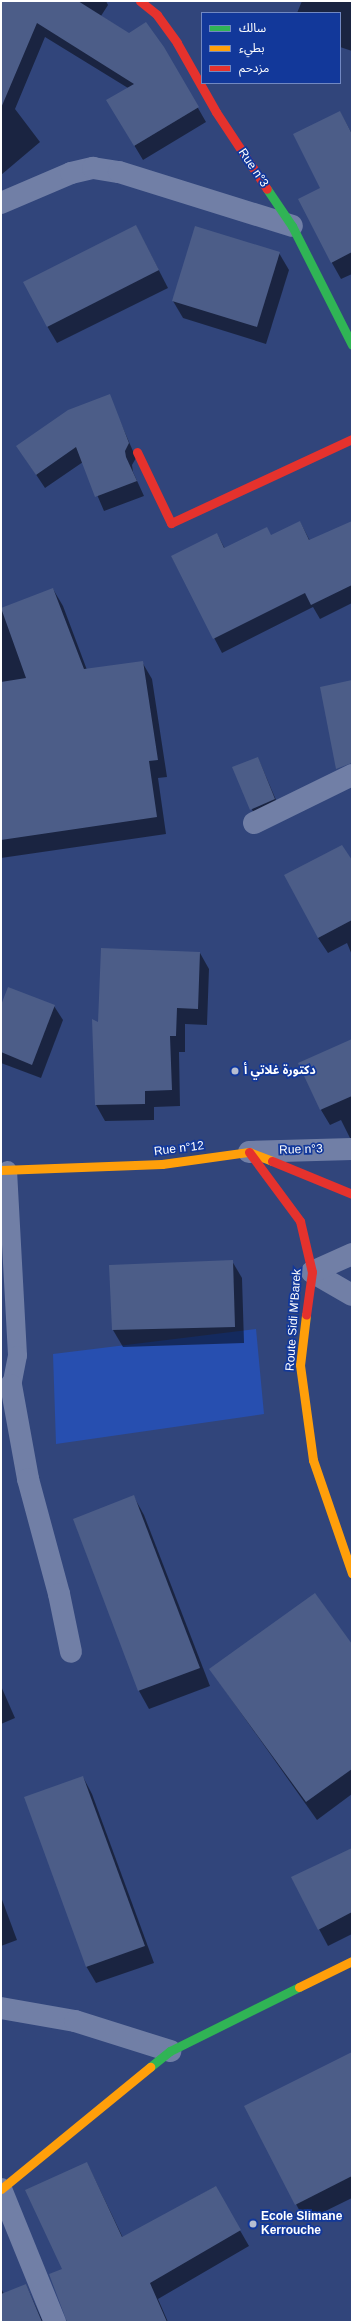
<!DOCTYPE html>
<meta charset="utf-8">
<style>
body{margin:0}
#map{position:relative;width:353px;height:2323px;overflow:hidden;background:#31457b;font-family:Arial,"Noto Sans Arabic",sans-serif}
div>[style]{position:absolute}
.green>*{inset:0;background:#274fb0}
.shadow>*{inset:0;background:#0007}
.building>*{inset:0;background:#4c5d88}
.lane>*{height:19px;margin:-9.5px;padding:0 9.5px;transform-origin:9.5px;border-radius:9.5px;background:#717fa6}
.street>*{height:22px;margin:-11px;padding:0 11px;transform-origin:11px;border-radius:11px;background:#717fa6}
.fast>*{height:9px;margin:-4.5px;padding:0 4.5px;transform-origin:4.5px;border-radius:4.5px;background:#30b455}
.slow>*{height:9px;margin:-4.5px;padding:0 4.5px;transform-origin:4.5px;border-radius:4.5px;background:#ff9f0a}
.jam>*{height:9px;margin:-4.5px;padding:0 4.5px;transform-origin:4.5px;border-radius:4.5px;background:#e5322d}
.dots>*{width:11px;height:11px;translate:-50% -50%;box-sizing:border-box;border:2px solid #12389a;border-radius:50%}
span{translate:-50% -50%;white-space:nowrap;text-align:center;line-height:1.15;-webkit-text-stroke:3.5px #12389a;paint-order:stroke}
.street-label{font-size:12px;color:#fff}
.poi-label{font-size:12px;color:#fff;font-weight:700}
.left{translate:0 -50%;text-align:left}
.frame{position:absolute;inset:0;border:2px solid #fff;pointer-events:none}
.legend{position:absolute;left:201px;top:12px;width:140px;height:72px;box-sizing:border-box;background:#12389a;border:1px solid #7188c2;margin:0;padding:5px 7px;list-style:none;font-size:12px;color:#fff}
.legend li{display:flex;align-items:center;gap:8px;height:20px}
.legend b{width:20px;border:1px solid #7188c2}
</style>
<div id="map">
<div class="green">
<i style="clip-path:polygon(256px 1329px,264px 1414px,56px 1444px,53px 1354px)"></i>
</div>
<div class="shadow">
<i style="clip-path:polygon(1px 1px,106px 1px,108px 5px,101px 16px,129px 34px,163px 47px,206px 122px,143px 160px,116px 115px,128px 88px,45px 37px,15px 109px,40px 142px,1px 175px)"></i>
<i style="clip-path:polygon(302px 1px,352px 1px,352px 51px,340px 47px,340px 13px,297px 13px)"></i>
<i style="clip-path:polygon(340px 112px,352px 134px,352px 274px,341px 279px,332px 263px,321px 189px)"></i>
<i style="clip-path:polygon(136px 226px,168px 288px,57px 343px,47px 326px)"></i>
<i style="clip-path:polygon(279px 253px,289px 270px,266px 344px,183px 318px,173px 301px)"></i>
<i style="clip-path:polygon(109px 396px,136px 458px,132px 465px,133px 472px,144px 496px,104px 511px,83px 462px,45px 488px,17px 446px)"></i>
<i style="clip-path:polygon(300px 522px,310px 541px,352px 546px,352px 603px,320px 619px,313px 607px,222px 653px,172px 557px,217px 534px,225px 549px,271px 536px)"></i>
<i style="clip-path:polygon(53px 589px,63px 606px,87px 670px,142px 662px,152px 679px,167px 777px,158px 778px,166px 834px,1px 858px,1px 609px)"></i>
<i style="clip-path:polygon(258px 758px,279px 807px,256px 818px,233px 768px)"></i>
<i style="clip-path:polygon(352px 862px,352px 955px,347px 943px,328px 953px,318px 938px)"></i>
<i style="clip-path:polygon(200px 953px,209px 969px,207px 1025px,185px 1024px,185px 1052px,179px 1052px,180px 1106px,154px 1107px,154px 1120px,105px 1121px,96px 1105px,99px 1023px)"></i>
<i style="clip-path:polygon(54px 1006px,63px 1020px,41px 1078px,1px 1063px,1px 1008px)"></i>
<i style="clip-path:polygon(352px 1040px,352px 1142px,341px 1120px,330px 1125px,321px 1110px)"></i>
<i style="clip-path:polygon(232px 1261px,242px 1278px,244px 1343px,123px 1347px,113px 1330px,110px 1266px)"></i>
<i style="clip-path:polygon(134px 1497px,144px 1515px,210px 1686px,149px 1709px,139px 1691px,74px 1520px)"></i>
<i style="clip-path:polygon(352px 1646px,352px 1794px,317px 1820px,210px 1669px)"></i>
<i style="clip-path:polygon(1px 1686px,15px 1718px,1px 1724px)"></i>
<i style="clip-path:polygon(83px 1777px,92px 1794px,154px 1963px,96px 1983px,86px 1966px)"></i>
<i style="clip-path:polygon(352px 1849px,352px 1934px,328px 1946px,319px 1929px)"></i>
<i style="clip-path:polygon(1px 1897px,17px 1940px,1px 1946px)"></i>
<i style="clip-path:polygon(352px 2053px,352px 2198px,305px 2221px,296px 2204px)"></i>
<i style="clip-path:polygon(87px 2163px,123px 2238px,215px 2187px,249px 2246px,158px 2299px,168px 2322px,67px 2322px,63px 2270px)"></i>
<i style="clip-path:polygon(26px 2285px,43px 2322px,1px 2322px,1px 2288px,4px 2294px)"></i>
</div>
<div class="building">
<i style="clip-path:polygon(1px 1px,78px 1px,129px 33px,146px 22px,164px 47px,199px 107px,134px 146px,106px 100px,134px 84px,37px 23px,1px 108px)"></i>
<i style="clip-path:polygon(340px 111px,352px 134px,352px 252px,331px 263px,298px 199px,320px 188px,293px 134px)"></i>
<i style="clip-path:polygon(136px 225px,159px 270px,47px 327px,23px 282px)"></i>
<i style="clip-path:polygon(195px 226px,280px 252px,257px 327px,172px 301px)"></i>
<i style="clip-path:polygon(110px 394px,129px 443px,125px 451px,126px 457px,137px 481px,95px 497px,76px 447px,36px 475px,16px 446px,68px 410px)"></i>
<i style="clip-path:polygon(300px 521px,309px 540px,352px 521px,352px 585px,311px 605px,305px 593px,213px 639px,171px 556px,217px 533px,224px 548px,267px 527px,271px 535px)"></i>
<i style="clip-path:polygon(53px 588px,84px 669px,143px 661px,158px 760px,149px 761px,157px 817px,1px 840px,1px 682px,26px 678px,1px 608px)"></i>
<i style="clip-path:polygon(352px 680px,352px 763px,336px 769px,320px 687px)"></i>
<i style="clip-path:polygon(258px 757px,275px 799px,250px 810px,232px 767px)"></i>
<i style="clip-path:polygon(342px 845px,352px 860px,352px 920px,318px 938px,284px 875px)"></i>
<i style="clip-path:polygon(101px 948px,200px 952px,198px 1009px,177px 1008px,176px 1036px,170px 1036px,172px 1090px,145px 1091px,145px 1104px,95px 1105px,92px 1019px,98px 1022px)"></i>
<i style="clip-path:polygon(8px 987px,55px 1005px,32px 1065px,1px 1052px,1px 1005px)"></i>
<i style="clip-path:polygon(352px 1039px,352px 1096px,320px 1110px,298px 1063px)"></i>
<i style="clip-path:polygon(233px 1260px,235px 1327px,112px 1330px,109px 1265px)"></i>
<i style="clip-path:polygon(134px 1495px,200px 1668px,138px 1691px,73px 1519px)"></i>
<i style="clip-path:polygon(315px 1593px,352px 1644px,352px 1769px,306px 1802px,209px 1669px)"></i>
<i style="clip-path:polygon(83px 1776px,145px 1946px,86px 1967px,24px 1797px)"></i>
<i style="clip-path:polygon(352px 1848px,352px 1912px,318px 1930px,291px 1877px)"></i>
<i style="clip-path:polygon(352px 2052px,352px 2176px,295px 2205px,244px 2106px)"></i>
<i style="clip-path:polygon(87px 2162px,122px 2237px,216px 2186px,241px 2230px,150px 2283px,167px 2322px,67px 2322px,49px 2274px,62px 2269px,25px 2190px)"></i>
<i style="clip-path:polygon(26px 2284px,42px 2322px,1px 2322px,1px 2294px)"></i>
</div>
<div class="lane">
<i style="left:7px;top:1170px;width:185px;rotate:86.9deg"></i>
<i style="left:17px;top:1355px;width:31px;rotate:101deg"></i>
</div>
<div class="street">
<i style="left:1px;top:203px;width:76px;rotate:-23.2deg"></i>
<i style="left:71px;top:173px;width:23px;rotate:-13deg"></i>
<i style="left:93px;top:168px;width:26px;rotate:9deg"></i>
<i style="left:119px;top:172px;width:181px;rotate:17.3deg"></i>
<i style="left:254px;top:823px;width:109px;rotate:-26.1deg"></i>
<i style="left:249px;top:1152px;width:103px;rotate:-1.7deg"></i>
<i style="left:312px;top:1272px;width:46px;rotate:29.9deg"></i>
<i style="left:312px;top:1272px;width:44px;rotate:-24.2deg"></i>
<i style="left:11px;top:1385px;width:96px;rotate:79.7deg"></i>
<i style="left:28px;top:1479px;width:119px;rotate:74.9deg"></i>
<i style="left:59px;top:1594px;width:59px;rotate:78.3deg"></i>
<i style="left:1px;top:2008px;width:75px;rotate:10deg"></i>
<i style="left:75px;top:2021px;width:100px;rotate:17.5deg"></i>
<i style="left:1px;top:2189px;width:144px;rotate:67.9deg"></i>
</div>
<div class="fast">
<i style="left:267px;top:189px;width:45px;rotate:56deg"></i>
<i style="left:292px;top:226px;width:133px;rotate:63.2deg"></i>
<i style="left:150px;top:2067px;width:26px;rotate:-39deg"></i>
<i style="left:170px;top:2051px;width:144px;rotate:-26.4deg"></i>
</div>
<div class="slow">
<i style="left:1px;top:1170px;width:161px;rotate:-2.1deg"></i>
<i style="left:162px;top:1164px;width:88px;rotate:-7.9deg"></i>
<i style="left:249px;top:1152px;width:25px;rotate:21deg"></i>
<i style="left:306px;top:1315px;width:50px;rotate:96.8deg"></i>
<i style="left:300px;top:1365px;width:96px;rotate:82.2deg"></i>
<i style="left:313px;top:1460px;width:120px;rotate:71deg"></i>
<i style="left:299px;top:1987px;width:59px;rotate:-26.1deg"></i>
<i style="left:1px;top:2189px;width:193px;rotate:-39.3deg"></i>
</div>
<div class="jam">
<i style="left:140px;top:1px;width:22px;rotate:39deg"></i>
<i style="left:157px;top:15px;width:34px;rotate:54deg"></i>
<i style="left:177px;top:43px;width:79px;rotate:60.5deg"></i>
<i style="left:216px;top:112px;width:92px;rotate:56.5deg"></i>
<i style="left:137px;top:452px;width:79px;rotate:64.4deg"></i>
<i style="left:171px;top:523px;width:200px;rotate:-24.9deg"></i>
<i style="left:249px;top:1152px;width:86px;rotate:53.5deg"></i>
<i style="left:300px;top:1221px;width:52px;rotate:76.8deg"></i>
<i style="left:312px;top:1272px;width:43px;rotate:97.9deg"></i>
<i style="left:272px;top:1161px;width:87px;rotate:22.4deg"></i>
</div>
<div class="dots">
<i style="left:235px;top:1071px;background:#b7bed1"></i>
<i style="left:253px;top:2224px;background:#b7bed1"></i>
</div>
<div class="street-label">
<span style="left:253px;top:168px;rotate:56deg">Rue n°3</span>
<span style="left:179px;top:1149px;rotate:-7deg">Rue n°12</span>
<span style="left:301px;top:1150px;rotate:-2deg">Rue n°3</span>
<span style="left:294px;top:1320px;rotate:-86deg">Route Sidi M'Barek</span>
</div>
<div class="poi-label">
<span class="left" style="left:244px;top:1071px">دكتورة غلاتي أ</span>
<span class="left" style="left:261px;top:2224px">Ecole Slimane<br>Kerrouche</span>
</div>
<div class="frame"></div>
<ul class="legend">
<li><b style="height:5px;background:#30b455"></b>سالك</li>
<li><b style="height:5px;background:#ff9f0a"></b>بطيء</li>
<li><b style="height:5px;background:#e5322d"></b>مزدحم</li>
</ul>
</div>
